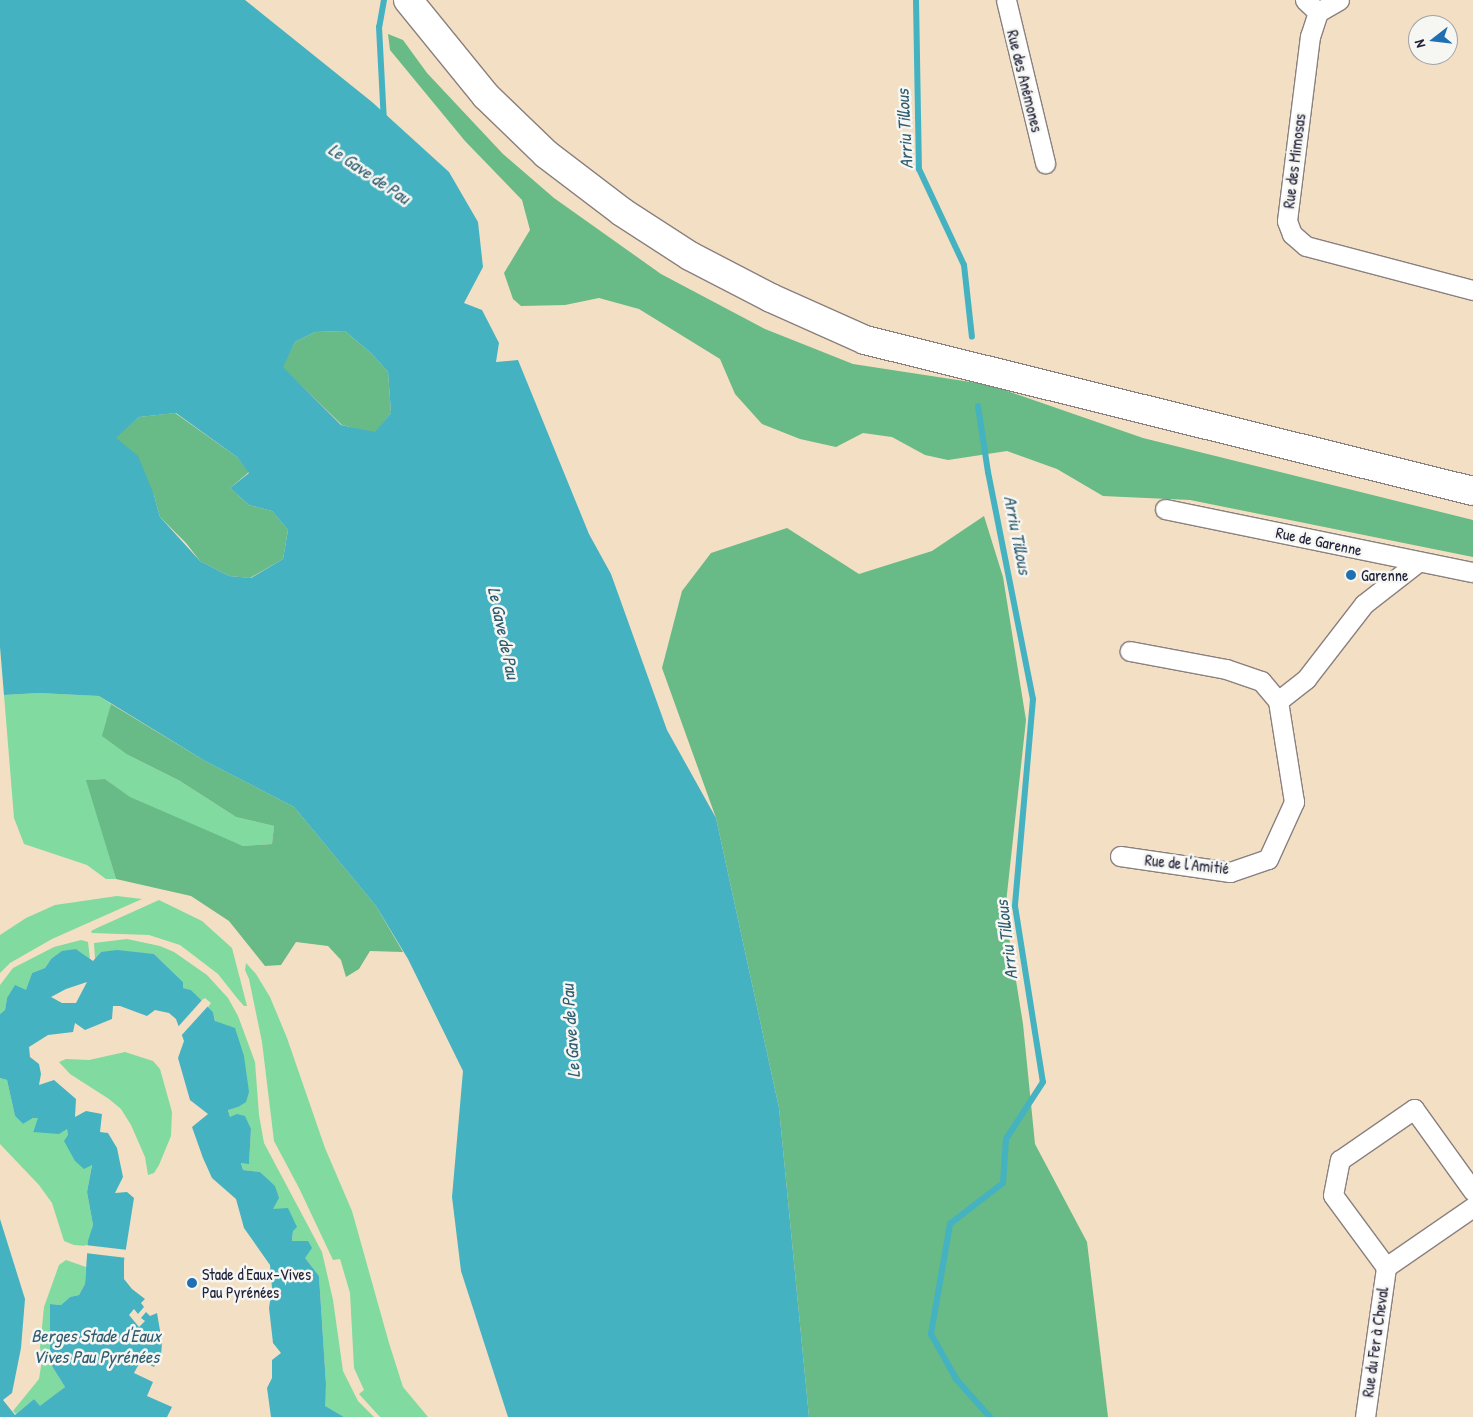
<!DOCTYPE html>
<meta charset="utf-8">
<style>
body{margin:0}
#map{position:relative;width:1473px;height:1417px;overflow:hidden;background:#f3dfc3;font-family:"Patrick Hand",sans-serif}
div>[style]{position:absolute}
.green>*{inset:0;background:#81daa0}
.forest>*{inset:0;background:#68ba86}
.water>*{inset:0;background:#44b2c1}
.pier>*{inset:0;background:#f3dfc3}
.stream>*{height:6px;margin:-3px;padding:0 3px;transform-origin:3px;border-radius:3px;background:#44b2c1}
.roads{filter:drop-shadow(1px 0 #8a807f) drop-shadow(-1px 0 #8a807f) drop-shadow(0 1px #8a807f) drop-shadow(0 -1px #8a807f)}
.minor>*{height:19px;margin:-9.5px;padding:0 9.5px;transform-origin:9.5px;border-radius:9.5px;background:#fff}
.primary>*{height:28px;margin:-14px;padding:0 14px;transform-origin:14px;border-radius:14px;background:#fff}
.dots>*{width:14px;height:14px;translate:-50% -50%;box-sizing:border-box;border:2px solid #f6f6f2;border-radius:50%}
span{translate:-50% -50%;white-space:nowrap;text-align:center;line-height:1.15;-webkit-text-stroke:5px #f6f6f2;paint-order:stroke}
.street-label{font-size:16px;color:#22223b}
.poi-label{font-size:16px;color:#22223b}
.left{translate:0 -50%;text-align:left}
.water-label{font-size:18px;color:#305c71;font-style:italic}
.north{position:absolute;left:1408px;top:15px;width:50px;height:50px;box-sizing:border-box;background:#f6f6f2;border:1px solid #a1a1a9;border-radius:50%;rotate:254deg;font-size:14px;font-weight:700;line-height:20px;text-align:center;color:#22223b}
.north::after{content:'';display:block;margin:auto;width:18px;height:22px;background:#1f6fb2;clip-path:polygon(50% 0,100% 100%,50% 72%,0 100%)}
</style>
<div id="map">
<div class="green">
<i style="clip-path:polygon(39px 693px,99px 696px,111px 704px,108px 719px,128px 755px,180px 781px,236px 817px,274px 826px,272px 844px,243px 846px,209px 833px,129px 797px,105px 779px,87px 780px,116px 879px,106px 879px,87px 865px,24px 844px,14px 818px,4px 695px)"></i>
<i style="clip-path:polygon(117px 896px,142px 899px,52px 939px,10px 963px,0 973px,0 935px,26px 918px,55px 905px)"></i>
<i style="clip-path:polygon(159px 900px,202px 921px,232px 948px,247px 1006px,244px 1006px,237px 998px,218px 974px,180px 945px,149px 935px,92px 933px,91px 931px,97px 928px)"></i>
<i style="clip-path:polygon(127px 939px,160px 946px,174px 952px,207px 975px,228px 998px,238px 1016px,255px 1062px,259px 1115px,264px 1143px,322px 1252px,333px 1300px,343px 1371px,358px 1401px,374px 1417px,344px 1417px,324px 1406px,326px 1384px,319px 1276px,292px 1242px,293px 1231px,272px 1209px,266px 1178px,260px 1172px,243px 1170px,241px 1162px,249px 1163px,251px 1129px,230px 1117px,228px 1109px,238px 1107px,213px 1012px,208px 1007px,211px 1003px,205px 998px,201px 1001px,191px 990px,183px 988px,183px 982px,154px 954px,101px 952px,95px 959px,94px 943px)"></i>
<i style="clip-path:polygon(81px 940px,88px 942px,90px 959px,76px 949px,51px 959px,45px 968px,32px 973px,26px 991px,7px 998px,5px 1010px,0 1014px,0 985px,13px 968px,54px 947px)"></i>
<i style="clip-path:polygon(246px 963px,256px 974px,270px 997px,287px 1038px,325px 1148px,352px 1211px,389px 1343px,403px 1387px,428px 1417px,380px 1417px,359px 1394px,364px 1390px,354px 1368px,350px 1293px,340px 1259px,333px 1260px,299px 1188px,274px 1141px,262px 1042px,249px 979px,245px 970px)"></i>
<i style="clip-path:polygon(125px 1052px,153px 1061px,160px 1069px,172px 1112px,171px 1136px,159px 1165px,154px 1173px,148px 1175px,145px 1157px,131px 1125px,121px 1109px,109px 1099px,70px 1074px,59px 1062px,66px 1059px,89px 1060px)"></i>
<i style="clip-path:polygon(0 1078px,7px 1080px,15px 1116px,23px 1124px,33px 1118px,39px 1118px,33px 1131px,67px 1128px,68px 1135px,92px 1164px,87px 1192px,93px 1225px,88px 1246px,74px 1245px,64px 1241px,52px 1203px,39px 1185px,0 1144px)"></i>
<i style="clip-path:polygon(66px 1260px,86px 1267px,85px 1284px,79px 1295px,70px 1297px,61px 1305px,50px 1304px,50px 1363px,65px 1387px,40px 1407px,34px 1399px,16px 1414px,13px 1411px,39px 1379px,42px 1360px,40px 1347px,44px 1307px,59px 1265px)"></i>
</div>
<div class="forest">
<i style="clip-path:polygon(388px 34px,403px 40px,427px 73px,503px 154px,554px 198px,661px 274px,765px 329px,853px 364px,990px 385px,1143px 438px,1473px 520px,1473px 557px,1190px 500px,1103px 496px,1057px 469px,1007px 451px,948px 460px,925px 455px,892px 437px,863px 433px,836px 447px,800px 439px,762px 424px,735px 394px,720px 359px,639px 309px,599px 298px,565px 305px,521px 306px,513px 299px,504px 273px,530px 230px,522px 200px,465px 141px,390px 50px)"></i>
<i style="clip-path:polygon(345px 331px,371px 353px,388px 372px,391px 413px,375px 433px,342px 425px,282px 367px,295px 342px,315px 332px)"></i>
<i style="clip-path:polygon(175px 413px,237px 457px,249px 472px,230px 488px,249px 505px,272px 511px,288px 530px,283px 559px,250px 578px,229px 576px,200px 561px,186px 543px,160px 517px,154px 495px,115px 438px,139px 417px)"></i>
<i style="clip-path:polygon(984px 516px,1003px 577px,1026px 720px,1005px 912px,1023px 1024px,1035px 1144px,1087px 1242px,1108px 1417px,809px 1417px,779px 1108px,716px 818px,662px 668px,682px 591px,711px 553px,787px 528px,859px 574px,932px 551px)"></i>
<i style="clip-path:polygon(111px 704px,205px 761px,294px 807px,376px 906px,403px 952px,370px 951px,359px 969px,346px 977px,341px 960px,328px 946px,296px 942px,281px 965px,265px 966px,229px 921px,191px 896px,116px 879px,86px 780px,105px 779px,130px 797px,243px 846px,272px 844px,274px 826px,236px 817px,180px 781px,128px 755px,102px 736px)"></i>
</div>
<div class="water">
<i style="clip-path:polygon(evenodd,0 0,245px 0,372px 102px,449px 172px,478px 222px,483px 267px,464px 303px,482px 310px,499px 343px,496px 362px,518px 360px,589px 534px,611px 574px,667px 730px,716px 818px,779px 1108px,809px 1417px,508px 1417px,461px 1271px,452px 1197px,463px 1071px,408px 959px,376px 906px,294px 807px,205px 761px,99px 696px,39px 693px,4px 695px,0 647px,0 0,345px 331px,371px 353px,388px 372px,391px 413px,375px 432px,341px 425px,283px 367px,295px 342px,315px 332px,345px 331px,0 0,176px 413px,237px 457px,249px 473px,230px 488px,249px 505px,272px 511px,288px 530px,283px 559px,251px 578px,229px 576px,200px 561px,160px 517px,154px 495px,138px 456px,116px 438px,139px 417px,176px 413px)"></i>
<i style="clip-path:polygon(evenodd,76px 949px,93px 961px,101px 952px,117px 950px,154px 954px,183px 982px,183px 988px,191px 990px,213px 1012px,215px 1021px,235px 1028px,244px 1056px,249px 1092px,246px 1102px,238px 1107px,228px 1110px,230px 1117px,237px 1114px,245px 1116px,251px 1129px,249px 1164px,241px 1163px,243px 1170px,260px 1172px,275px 1186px,279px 1198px,273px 1209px,288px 1208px,297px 1227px,293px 1231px,292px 1241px,308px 1241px,312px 1248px,305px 1258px,319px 1276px,326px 1384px,325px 1406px,344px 1417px,271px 1417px,267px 1388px,272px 1378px,272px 1360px,281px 1353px,273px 1343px,269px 1308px,272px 1288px,270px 1265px,244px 1228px,236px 1199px,212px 1178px,203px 1158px,192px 1127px,208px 1114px,190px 1100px,178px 1058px,184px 1041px,176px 1019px,169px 1013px,155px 1010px,147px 1016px,120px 1006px,113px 1006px,112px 1019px,85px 1030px,75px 1023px,73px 1032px,48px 1035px,29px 1047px,30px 1057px,39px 1064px,41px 1074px,39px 1085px,54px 1080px,76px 1099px,75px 1117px,86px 1111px,102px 1114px,100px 1132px,108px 1133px,117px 1148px,123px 1177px,115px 1193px,127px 1192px,134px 1198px,124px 1261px,124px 1279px,132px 1289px,145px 1299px,141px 1303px,144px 1307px,138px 1314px,134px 1309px,129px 1315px,139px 1327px,145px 1321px,141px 1318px,146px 1312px,150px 1316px,157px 1313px,162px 1342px,161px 1356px,154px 1367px,141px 1360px,134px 1373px,153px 1382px,147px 1396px,172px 1407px,167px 1417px,0 1417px,0 1219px,25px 1299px,21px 1348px,12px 1393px,3px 1400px,15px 1415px,34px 1399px,40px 1406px,65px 1387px,50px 1363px,50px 1304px,61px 1305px,70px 1297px,79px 1295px,85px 1284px,88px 1241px,93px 1225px,87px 1192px,92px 1165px,84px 1169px,75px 1161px,64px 1141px,68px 1135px,67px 1129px,59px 1134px,33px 1132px,38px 1118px,33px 1118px,23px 1124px,15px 1116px,7px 1080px,0 1078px,0 1014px,5px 1010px,7px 998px,15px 985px,26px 990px,32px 973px,45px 968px,51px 959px,62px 951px,76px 949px,87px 982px,76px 1003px,62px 1003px,51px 997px,66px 989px,87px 982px)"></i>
</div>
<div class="pier">
<i style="clip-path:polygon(203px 999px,209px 1005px,180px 1037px,177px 1028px)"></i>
<i style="clip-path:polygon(85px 1245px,128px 1250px,127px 1258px,85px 1253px)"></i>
</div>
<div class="stream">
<i style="left:384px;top:0;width:27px;rotate:100deg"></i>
<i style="left:379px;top:27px;width:94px;rotate:87deg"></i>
<i style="left:916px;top:0;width:169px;rotate:89deg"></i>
<i style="left:919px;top:169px;width:106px;rotate:64.9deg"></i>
<i style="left:964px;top:265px;width:72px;rotate:83.7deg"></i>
<i style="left:978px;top:406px;width:67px;rotate:81.4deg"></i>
<i style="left:988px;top:472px;width:231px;rotate:78.8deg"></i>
<i style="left:1033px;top:699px;width:208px;rotate:95deg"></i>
<i style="left:1015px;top:906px;width:178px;rotate:81deg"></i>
<i style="left:1043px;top:1082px;width:68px;rotate:123deg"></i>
<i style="left:1006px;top:1139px;width:44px;rotate:93.9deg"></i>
<i style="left:1003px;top:1183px;width:67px;rotate:142.3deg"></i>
<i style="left:950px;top:1224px;width:112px;rotate:99.8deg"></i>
<i style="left:931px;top:1334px;width:51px;rotate:60.9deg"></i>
<i style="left:956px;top:1379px;width:51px;rotate:48.2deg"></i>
</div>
<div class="roads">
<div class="minor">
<i style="left:1006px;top:0;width:168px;rotate:76.5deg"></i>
<i style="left:1305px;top:0;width:18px;rotate:43deg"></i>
<i style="left:1339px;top:0;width:24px;rotate:150deg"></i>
<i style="left:1318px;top:12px;width:25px;rotate:108deg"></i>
<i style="left:1310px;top:36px;width:186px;rotate:97.1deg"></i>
<i style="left:1287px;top:221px;width:14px;rotate:69deg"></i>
<i style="left:1292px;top:234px;width:18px;rotate:41deg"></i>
<i style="left:1306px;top:246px;width:173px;rotate:14.8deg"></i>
<i style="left:1165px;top:509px;width:314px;rotate:11.6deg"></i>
<i style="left:1278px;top:701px;width:36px;rotate:-38deg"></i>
<i style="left:1306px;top:679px;width:95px;rotate:-52.3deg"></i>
<i style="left:1364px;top:604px;width:68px;rotate:-37.9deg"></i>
<i style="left:1120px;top:856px;width:111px;rotate:8.3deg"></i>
<i style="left:1230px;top:872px;width:40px;rotate:-18.9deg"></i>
<i style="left:1268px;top:859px;width:63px;rotate:-65.5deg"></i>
<i style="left:1294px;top:802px;width:102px;rotate:-99deg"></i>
<i style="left:1278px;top:701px;width:26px;rotate:-130deg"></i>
<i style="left:1261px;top:681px;width:37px;rotate:-161deg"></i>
<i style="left:1226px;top:669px;width:98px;rotate:-169.4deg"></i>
<i style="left:1386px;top:1267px;width:89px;rotate:-126.4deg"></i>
<i style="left:1333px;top:1195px;width:36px;rotate:-79deg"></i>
<i style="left:1340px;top:1160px;width:90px;rotate:-34.6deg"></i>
<i style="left:1414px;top:1109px;width:101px;rotate:54.3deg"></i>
<i style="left:1365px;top:1417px;width:151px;rotate:-82deg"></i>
<i style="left:1386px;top:1267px;width:106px;rotate:-34.6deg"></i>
</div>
<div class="primary">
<i style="left:408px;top:0;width:124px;rotate:50.9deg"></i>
<i style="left:486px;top:96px;width:83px;rotate:44deg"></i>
<i style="left:546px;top:154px;width:96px;rotate:37.3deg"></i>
<i style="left:622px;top:212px;width:81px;rotate:32.9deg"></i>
<i style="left:690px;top:256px;width:91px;rotate:27.4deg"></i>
<i style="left:771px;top:298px;width:103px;rotate:24.1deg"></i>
<i style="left:865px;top:340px;width:626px;rotate:13.95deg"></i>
</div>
</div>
<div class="dots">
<i style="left:1351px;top:575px;background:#1f6fb2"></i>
<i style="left:192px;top:1283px;background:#1f6fb2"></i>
</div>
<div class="street-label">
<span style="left:1025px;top:81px;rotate:76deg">Rue des Anémones</span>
<span style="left:1294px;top:161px;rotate:-83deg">Rue des Mimosas</span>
<span style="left:1319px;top:541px;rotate:12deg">Rue de Garenne</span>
<span style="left:1187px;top:864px;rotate:6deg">Rue de l'Amitié</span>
<span style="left:1375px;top:1342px;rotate:-82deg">Rue du Fer à Cheval</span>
</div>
<div class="poi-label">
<span class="left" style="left:1361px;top:575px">Garenne</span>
<span class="left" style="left:202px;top:1283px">Stade d'Eaux-Vives<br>Pau Pyrénées</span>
</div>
<div class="water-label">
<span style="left:905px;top:129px;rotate:-93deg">Arriu Tillous</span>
<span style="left:369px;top:174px;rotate:34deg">Le Gave de Pau</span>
<span style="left:1017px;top:535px;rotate:79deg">Arriu Tillous</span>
<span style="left:503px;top:633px;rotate:78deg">Le Gave de Pau</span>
<span style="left:1007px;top:940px;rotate:-97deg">Arriu Tillous</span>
<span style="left:571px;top:1031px;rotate:-94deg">Le Gave de Pau</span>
<span style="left:96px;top:1347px">Berges Stade d'Eaux<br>Vives Pau Pyrénées</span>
</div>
<div class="north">N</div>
</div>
